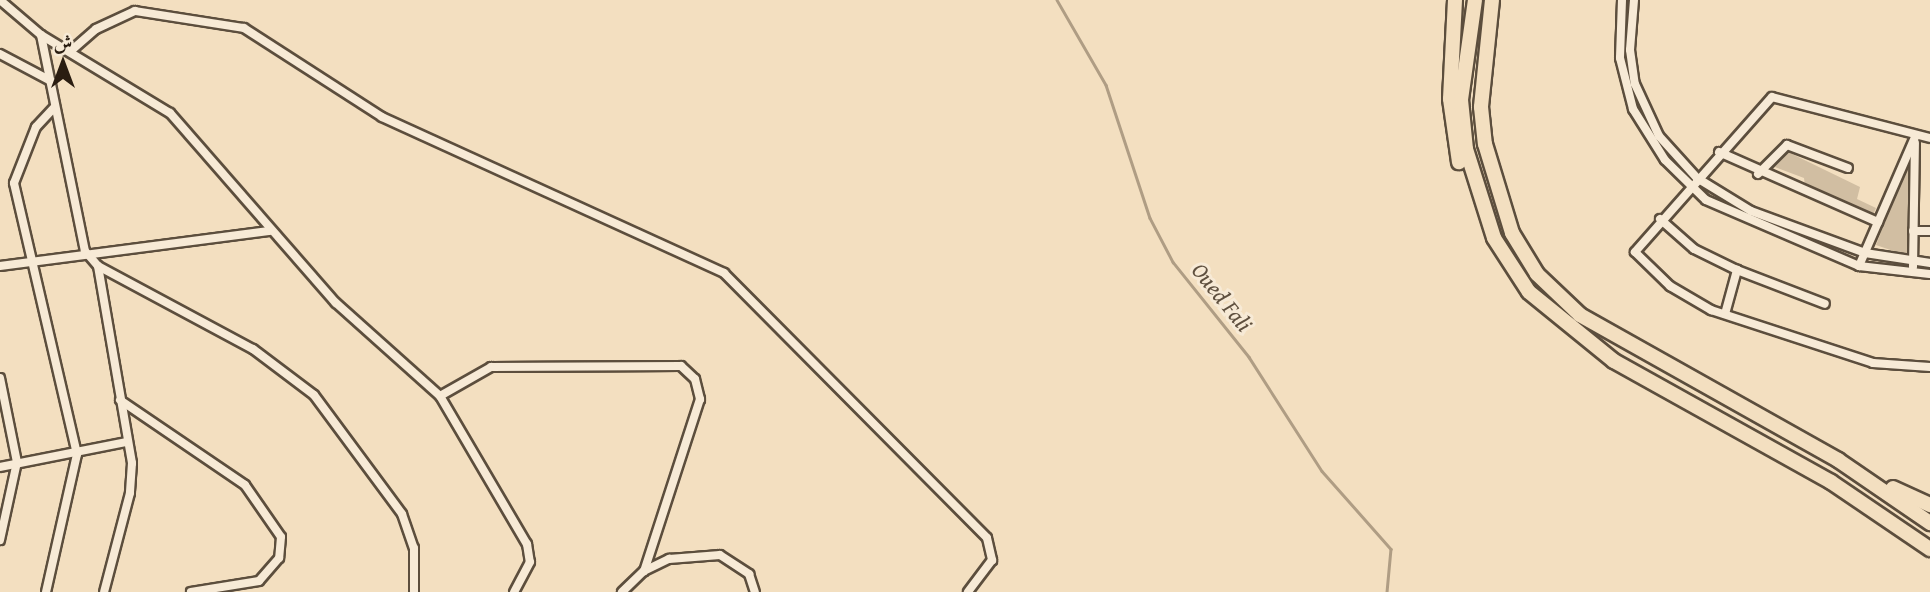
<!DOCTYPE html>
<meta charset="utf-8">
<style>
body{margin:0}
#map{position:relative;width:1930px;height:592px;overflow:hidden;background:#f3dfc0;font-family:"Gentium Book Plus",Amiri,serif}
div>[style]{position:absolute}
.green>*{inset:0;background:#d1bea2}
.stream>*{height:2.5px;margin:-1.25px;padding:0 1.25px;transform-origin:1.25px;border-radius:1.25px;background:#af9d84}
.roads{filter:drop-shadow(2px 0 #5c4e3d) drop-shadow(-2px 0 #5c4e3d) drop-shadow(0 2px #5c4e3d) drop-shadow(0 -2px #5c4e3d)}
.street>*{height:8px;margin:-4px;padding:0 4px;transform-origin:4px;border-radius:4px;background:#f7ead6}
.highway>*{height:14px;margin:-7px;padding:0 7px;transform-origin:7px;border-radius:7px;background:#f3dfc0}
span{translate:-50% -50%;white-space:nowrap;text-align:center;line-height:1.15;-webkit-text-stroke:6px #f7ead6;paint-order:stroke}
.water-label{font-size:23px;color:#5f503f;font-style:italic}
.north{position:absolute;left:28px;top:28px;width:70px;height:70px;-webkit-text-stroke:5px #f7ead6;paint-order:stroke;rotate:0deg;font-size:19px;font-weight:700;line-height:28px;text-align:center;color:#2a1d11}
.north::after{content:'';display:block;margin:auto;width:24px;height:32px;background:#2a1d11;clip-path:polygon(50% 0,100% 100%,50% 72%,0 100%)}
</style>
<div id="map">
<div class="green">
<i style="clip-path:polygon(1788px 152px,1860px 187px,1857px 199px,1876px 208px,1873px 215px,1805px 186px,1804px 178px,1775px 167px,1771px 172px,1771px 168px)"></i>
<i style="clip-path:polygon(1908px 163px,1908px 254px,1902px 254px,1876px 245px)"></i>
</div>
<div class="stream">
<i style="left:1057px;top:0;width:98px;rotate:60deg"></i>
<i style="left:1106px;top:85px;width:140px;rotate:71.7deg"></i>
<i style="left:1150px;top:218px;width:50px;rotate:62.4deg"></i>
<i style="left:1173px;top:262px;width:122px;rotate:51.3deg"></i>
<i style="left:1249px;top:357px;width:135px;rotate:57.4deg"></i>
<i style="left:1322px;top:471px;width:104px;rotate:48.5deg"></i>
<i style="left:1391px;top:549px;width:43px;rotate:95.3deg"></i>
</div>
<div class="roads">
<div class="street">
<i style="left:0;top:0;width:54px;rotate:40.5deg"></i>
<i style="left:41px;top:35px;width:151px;rotate:31.2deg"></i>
<i style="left:170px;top:113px;width:252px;rotate:48.9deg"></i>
<i style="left:336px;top:303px;width:140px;rotate:41.8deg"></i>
<i style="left:440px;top:396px;width:172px;rotate:59.6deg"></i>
<i style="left:527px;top:544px;width:18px;rotate:81deg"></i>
<i style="left:530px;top:562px;width:34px;rotate:118deg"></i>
<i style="left:1622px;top:0;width:58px;rotate:92deg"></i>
<i style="left:1620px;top:58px;width:53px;rotate:75.7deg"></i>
<i style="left:1633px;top:109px;width:60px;rotate:57.9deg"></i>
<i style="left:1665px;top:160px;width:57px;rotate:44.3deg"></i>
<i style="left:1706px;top:200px;width:167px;rotate:23.3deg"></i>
<i style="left:1859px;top:266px;width:71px;rotate:6.4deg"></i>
<i style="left:1634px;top:0;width:50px;rotate:94.6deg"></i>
<i style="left:1630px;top:50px;width:34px;rotate:82deg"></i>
<i style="left:1635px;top:84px;width:57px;rotate:65.2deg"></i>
<i style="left:1659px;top:136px;width:57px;rotate:47.9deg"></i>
<i style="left:1697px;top:178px;width:63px;rotate:31.4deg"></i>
<i style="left:1751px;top:211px;width:121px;rotate:20.2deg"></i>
<i style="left:1865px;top:253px;width:66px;rotate:8.7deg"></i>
<i style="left:41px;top:35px;width:220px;rotate:78.5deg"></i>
<i style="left:85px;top:251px;width:20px;rotate:49deg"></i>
<i style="left:98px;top:266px;width:200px;rotate:80.2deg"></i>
<i style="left:132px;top:463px;width:30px;rotate:94deg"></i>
<i style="left:130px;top:493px;width:102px;rotate:104.7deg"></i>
<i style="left:73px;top:49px;width:30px;rotate:-41deg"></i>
<i style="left:96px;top:29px;width:43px;rotate:-24.8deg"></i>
<i style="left:135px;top:11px;width:110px;rotate:8.9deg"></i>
<i style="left:244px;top:28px;width:164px;rotate:32.8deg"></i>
<i style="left:382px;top:117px;width:376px;rotate:24.5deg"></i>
<i style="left:724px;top:273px;width:373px;rotate:45.2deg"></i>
<i style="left:987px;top:538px;width:23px;rotate:77deg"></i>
<i style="left:992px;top:560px;width:40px;rotate:127deg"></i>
<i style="left:0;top:54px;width:58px;rotate:27.9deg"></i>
<i style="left:1930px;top:138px;width:163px;rotate:-165.5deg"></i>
<i style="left:1772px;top:97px;width:207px;rotate:131.5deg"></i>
<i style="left:1635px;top:252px;width:49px;rotate:44.2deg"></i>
<i style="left:1670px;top:286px;width:48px;rotate:30.3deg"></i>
<i style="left:1711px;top:310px;width:170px;rotate:18.1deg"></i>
<i style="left:1873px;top:363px;width:57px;rotate:4deg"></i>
<i style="left:1719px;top:152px;width:174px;rotate:23.8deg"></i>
<i style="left:1758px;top:174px;width:41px;rotate:-45deg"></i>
<i style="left:1787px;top:145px;width:65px;rotate:20.7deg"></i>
<i style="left:1660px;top:219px;width:45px;rotate:41.4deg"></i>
<i style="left:1694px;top:249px;width:48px;rotate:26deg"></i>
<i style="left:1913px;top:231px;width:17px"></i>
<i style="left:0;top:266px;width:273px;rotate:-7.4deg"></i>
<i style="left:98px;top:266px;width:176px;rotate:28.2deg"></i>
<i style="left:253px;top:349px;width:76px;rotate:37deg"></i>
<i style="left:314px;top:395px;width:148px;rotate:53.5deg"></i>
<i style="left:402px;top:514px;width:36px;rotate:71deg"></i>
<i style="left:414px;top:548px;width:44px;rotate:90deg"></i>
<i style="left:1859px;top:266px;width:141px;rotate:-66.5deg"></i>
<i style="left:1913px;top:267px;width:124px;rotate:-89.1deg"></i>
<i style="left:1725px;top:314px;width:46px;rotate:-74.7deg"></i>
<i style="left:1737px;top:270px;width:94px;rotate:21.1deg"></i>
<i style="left:0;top:378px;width:86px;rotate:78.6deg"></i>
<i style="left:17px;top:462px;width:80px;rotate:102.3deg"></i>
<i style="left:440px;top:396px;width:59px;rotate:-29.6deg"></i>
<i style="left:491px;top:367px;width:190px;rotate:-0.3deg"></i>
<i style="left:681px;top:366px;width:19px;rotate:43deg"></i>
<i style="left:695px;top:379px;width:21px;rotate:76deg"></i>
<i style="left:700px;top:399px;width:181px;rotate:108deg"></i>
<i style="left:120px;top:400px;width:151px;rotate:34.2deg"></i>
<i style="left:245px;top:485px;width:63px;rotate:55.3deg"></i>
<i style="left:281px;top:537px;width:21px;rotate:95deg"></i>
<i style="left:279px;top:558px;width:30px;rotate:131deg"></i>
<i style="left:259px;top:581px;width:69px;rotate:170.8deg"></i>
<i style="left:0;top:467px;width:128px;rotate:-11.2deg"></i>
<i style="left:46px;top:592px;width:141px;rotate:-77.3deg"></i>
<i style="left:77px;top:454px;width:278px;rotate:-103.1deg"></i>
<i style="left:14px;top:183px;width:60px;rotate:-68.6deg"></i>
<i style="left:36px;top:127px;width:26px;rotate:-47deg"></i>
<i style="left:622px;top:592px;width:30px;rotate:-44deg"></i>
<i style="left:644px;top:571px;width:28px;rotate:-26deg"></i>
<i style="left:669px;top:559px;width:51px;rotate:-4.5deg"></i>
<i style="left:720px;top:555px;width:35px;rotate:33deg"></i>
<i style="left:749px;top:574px;width:19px;rotate:72deg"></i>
</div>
<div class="highway">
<i style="left:1455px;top:0;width:99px;rotate:92.9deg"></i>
<i style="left:1450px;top:99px;width:64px;rotate:81.9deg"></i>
<i style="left:1475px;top:0;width:101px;rotate:98deg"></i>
<i style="left:1461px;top:100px;width:49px;rotate:84.2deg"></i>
<i style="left:1466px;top:149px;width:93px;rotate:72.5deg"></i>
<i style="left:1494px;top:238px;width:64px;rotate:57.1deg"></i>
<i style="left:1529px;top:292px;width:109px;rotate:39.1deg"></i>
<i style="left:1614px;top:361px;width:248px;rotate:29.1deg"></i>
<i style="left:1831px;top:482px;width:120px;rotate:34.1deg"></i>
<i style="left:1492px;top:0;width:108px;rotate:95.9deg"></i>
<i style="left:1481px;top:107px;width:37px;rotate:84deg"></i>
<i style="left:1485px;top:144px;width:93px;rotate:73.1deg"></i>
<i style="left:1512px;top:233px;width:48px;rotate:58.6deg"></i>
<i style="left:1537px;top:274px;width:59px;rotate:43.6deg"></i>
<i style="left:1580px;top:315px;width:296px;rotate:29.3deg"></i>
<i style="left:1838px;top:460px;width:112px;rotate:34.4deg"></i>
<i style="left:1893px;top:488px;width:41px;rotate:24.7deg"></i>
</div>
</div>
<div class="water-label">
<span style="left:1222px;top:297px;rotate:51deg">Oued Fali</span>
</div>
<div class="north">ش</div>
</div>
